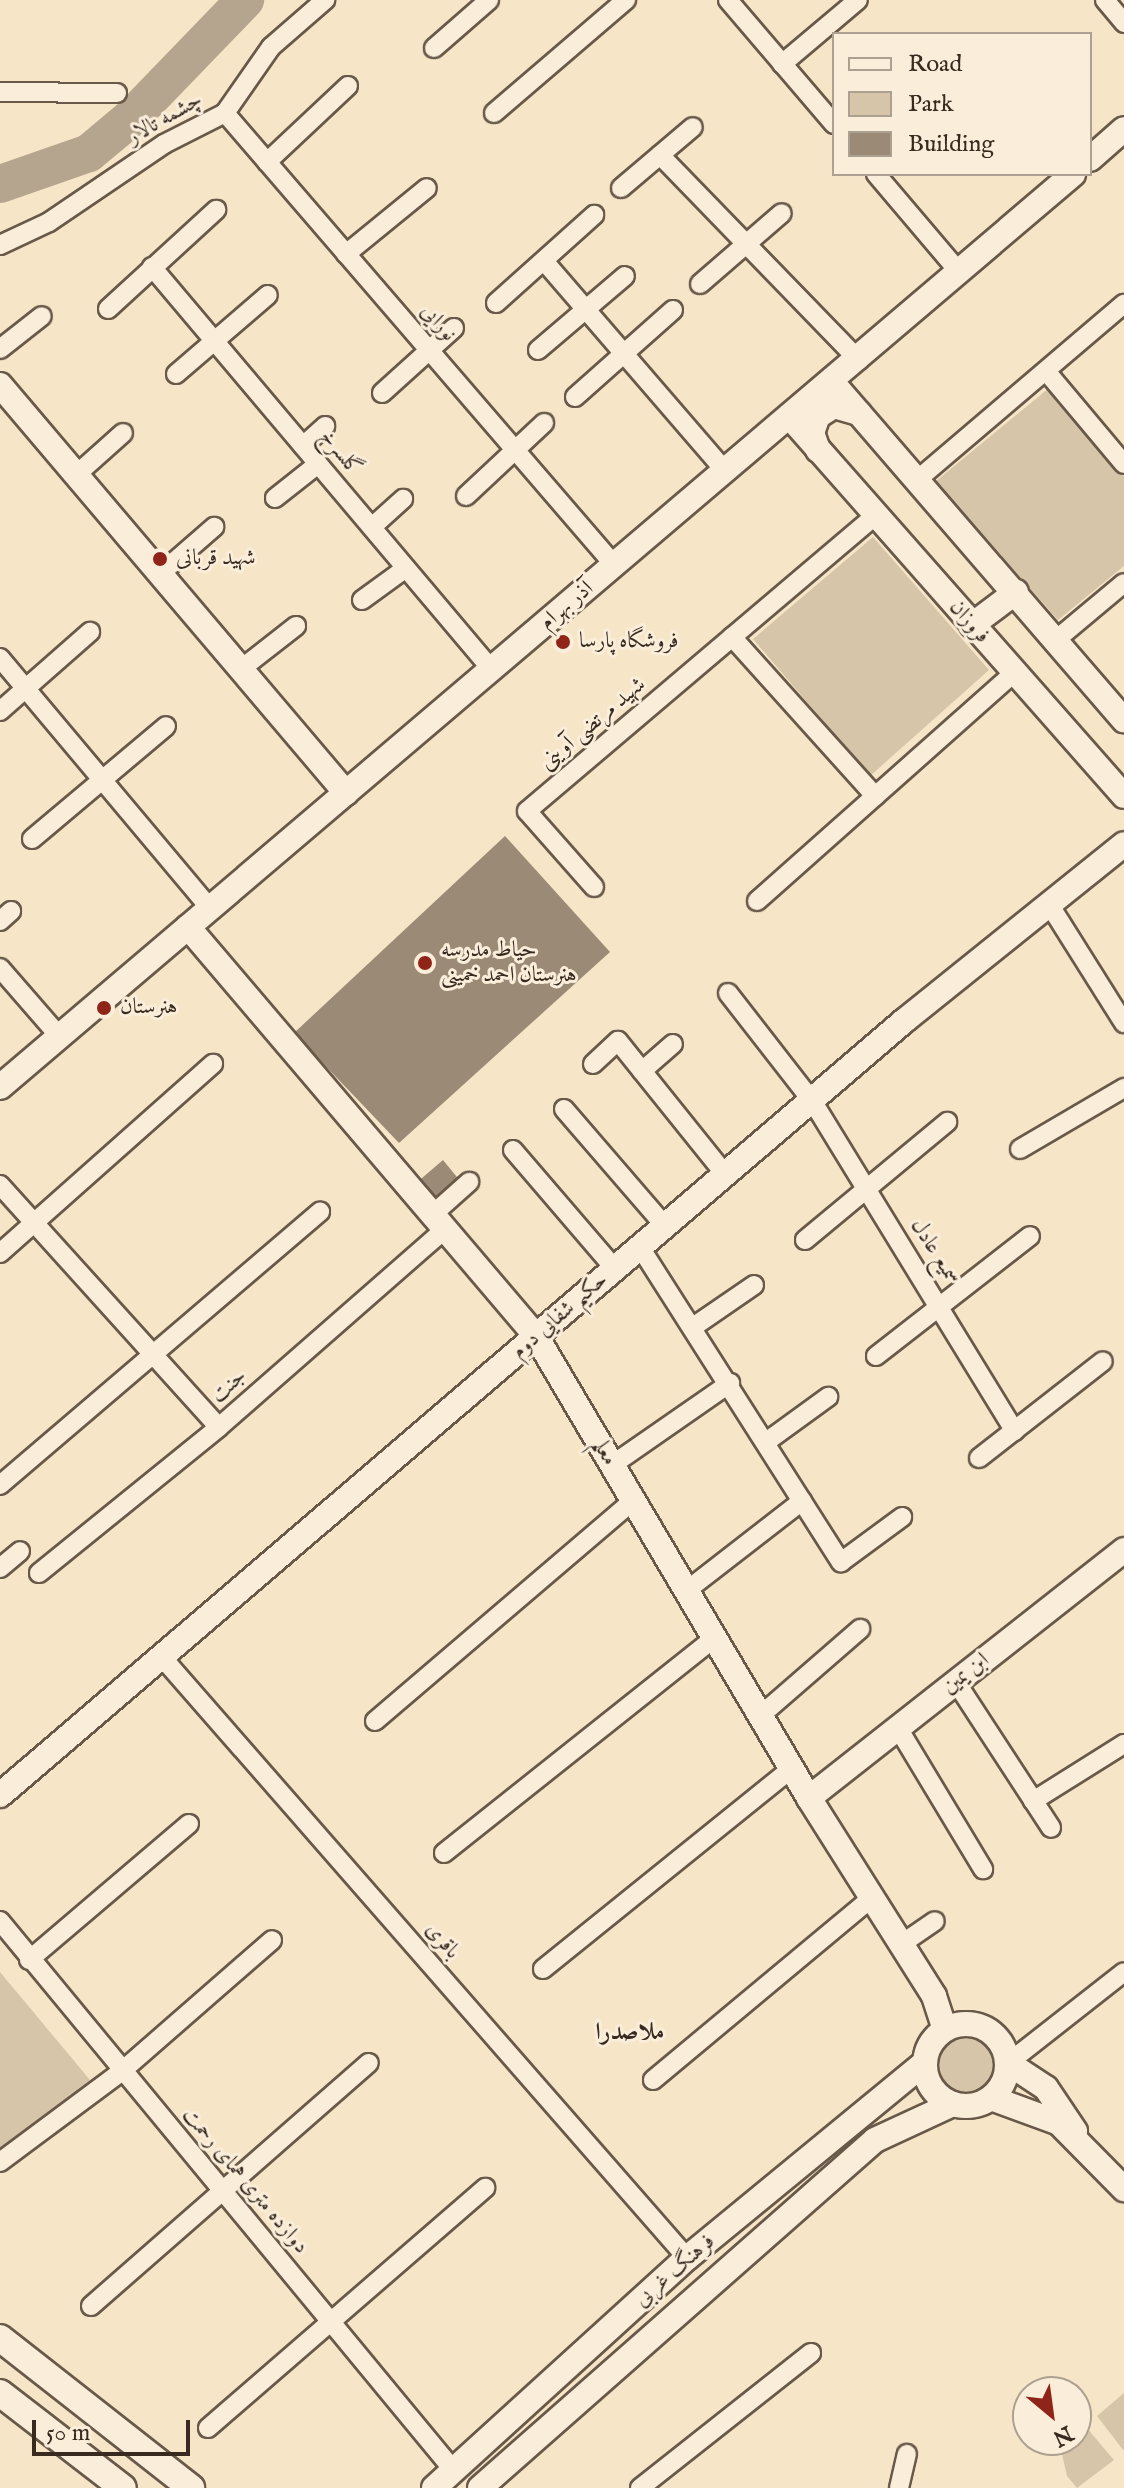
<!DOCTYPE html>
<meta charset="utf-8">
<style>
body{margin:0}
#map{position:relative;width:1124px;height:2488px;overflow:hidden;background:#f7e5c7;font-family:"IM FELL English",Amiri,serif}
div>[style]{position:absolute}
.green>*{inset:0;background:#d7c5aa}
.round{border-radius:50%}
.river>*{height:38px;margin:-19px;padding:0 19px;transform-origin:19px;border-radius:19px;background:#b6a58e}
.building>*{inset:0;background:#9b8b76}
.roads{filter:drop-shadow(2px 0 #685949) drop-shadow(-2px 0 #685949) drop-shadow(0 2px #685949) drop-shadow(0 -2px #685949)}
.minor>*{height:18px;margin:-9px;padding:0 9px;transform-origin:9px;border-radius:9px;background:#faeedb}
.tertiary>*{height:24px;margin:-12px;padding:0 12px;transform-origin:12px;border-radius:12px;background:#faeedb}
.tertiary>.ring{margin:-12px;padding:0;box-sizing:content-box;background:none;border:24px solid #faeedb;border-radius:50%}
.secondary>*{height:26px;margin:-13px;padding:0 13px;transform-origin:13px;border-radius:13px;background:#faeedb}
.dots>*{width:22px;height:22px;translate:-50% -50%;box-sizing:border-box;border:4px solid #faeedb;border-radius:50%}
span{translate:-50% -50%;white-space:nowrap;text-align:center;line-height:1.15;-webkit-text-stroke:6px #faeedb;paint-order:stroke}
.street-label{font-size:22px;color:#382a1f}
.poi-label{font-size:22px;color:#382a1f}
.left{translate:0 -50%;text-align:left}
.neighbourhood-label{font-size:24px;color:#382a1f;font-weight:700}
.legend{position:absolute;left:832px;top:32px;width:260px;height:144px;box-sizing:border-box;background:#faeedb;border:2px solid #aca090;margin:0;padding:10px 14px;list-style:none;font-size:24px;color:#382a1f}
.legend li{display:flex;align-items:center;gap:16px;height:40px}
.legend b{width:40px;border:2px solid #aca090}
.north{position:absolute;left:1012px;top:2376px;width:80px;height:80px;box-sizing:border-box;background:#faeedb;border:2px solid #aca090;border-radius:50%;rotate:151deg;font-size:22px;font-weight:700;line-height:32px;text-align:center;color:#382a1f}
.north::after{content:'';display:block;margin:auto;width:28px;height:36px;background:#8f2418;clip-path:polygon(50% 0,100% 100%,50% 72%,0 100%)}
.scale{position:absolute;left:32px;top:2420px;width:158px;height:36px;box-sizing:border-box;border:4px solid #382a1f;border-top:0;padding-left:10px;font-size:24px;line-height:28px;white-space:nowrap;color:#382a1f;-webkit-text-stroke:6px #faeedb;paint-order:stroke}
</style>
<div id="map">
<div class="green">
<i style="clip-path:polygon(1049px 388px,1124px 476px,1124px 566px,1058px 620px,936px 481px)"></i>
<i style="clip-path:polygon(873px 537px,989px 670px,870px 776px,753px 639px)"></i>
<i style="clip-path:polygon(0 1972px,90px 2080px,0 2148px)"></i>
<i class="round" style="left:934px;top:2035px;width:60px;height:60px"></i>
<i style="clip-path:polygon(1124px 2393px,1124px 2451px,1097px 2416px)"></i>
<i style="clip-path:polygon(1080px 2420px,1114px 2460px,1077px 2488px,1067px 2476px,1061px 2450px,1064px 2440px,1076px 2440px)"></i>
</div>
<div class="river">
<i style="left:0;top:184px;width:94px;rotate:-19.2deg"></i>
<i style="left:89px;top:153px;width:56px;rotate:-39.9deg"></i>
<i style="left:132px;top:117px;width:163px;rotate:-46deg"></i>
</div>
<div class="building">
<i style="clip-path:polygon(505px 836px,610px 952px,399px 1143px,294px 1033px)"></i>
<i style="clip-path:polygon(443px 1160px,461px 1182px,434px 1206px,415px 1184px)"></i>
</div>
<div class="roads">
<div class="minor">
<i style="left:728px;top:0;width:163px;rotate:49.5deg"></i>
<i style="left:1105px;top:0;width:30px;rotate:50deg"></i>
<i style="left:434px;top:48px;width:73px;rotate:-41.1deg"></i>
<i style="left:782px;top:64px;width:99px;rotate:-40.1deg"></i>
<i style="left:0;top:92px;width:117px;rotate:0.5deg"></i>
<i style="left:225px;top:113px;width:598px;rotate:49.27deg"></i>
<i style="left:494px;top:113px;width:174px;rotate:-40.6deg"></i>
<i style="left:660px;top:155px;width:286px;rotate:45.9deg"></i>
<i style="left:267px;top:162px;width:111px;rotate:-43.2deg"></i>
<i style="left:876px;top:174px;width:130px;rotate:49.7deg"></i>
<i style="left:621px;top:188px;width:94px;rotate:-40.3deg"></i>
<i style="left:0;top:245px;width:54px;rotate:-25.1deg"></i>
<i style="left:49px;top:222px;width:139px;rotate:-34.1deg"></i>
<i style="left:164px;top:144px;width:68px;rotate:-26.9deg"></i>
<i style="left:225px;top:113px;width:80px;rotate:-55.1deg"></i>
<i style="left:271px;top:47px;width:72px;rotate:-41deg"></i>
<i style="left:346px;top:254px;width:104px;rotate:-39.2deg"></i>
<i style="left:544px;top:261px;width:279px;rotate:49.2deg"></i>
<i style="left:152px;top:267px;width:527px;rotate:49.85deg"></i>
<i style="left:700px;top:284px;width:108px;rotate:-40.9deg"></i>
<i style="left:496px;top:303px;width:132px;rotate:-41.9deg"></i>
<i style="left:108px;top:309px;width:147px;rotate:-42.5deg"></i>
<i style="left:0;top:349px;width:53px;rotate:-38.2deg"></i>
<i style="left:538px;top:350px;width:114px;rotate:-40.4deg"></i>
<i style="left:1046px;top:371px;width:121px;rotate:50deg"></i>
<i style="left:176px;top:374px;width:121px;rotate:-40.7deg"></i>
<i style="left:382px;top:393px;width:97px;rotate:-42.1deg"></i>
<i style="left:575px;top:397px;width:131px;rotate:-41.6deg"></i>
<i style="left:303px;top:446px;width:30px;rotate:-42deg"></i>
<i style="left:76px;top:475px;width:63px;rotate:-41.8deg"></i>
<i style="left:917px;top:480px;width:272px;rotate:-40.4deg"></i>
<i style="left:466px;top:496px;width:107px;rotate:-43.1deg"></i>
<i style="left:275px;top:498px;width:55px;rotate:-38.3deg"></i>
<i style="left:372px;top:527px;width:42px;rotate:-42.1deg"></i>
<i style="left:160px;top:574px;width:72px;rotate:-41deg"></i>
<i style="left:362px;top:600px;width:54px;rotate:-36deg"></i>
<i style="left:732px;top:637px;width:214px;rotate:48deg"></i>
<i style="left:1057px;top:639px;width:87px;rotate:-39.9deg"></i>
<i style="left:0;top:658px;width:326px;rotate:50deg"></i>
<i style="left:241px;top:669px;width:70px;rotate:-38deg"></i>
<i style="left:0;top:711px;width:120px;rotate:-41.3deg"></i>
<i style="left:32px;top:839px;width:175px;rotate:-40.1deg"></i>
<i style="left:594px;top:887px;width:101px;rotate:-131.4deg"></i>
<i style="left:527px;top:811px;width:458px;rotate:-40.3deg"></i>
<i style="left:757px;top:901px;width:344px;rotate:-41.6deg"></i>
<i style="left:1049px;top:904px;width:141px;rotate:57.8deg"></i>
<i style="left:0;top:921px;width:15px;rotate:-42deg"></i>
<i style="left:0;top:968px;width:91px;rotate:49deg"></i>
<i style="left:728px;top:993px;width:138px;rotate:52.1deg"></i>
<i style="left:813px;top:1102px;width:386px;rotate:58.5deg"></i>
<i style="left:593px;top:1064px;width:34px;rotate:-43deg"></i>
<i style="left:618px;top:1041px;width:171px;rotate:51.2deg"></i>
<i style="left:642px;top:1071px;width:41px;rotate:-41.1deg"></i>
<i style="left:564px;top:1109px;width:155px;rotate:49.2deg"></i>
<i style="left:1020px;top:1149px;width:121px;rotate:-30.4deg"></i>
<i style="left:513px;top:1150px;width:157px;rotate:49.4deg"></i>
<i style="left:0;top:1185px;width:326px;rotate:47.9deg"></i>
<i style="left:432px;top:1215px;width:50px;rotate:-41.7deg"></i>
<i style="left:805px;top:1240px;width:185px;rotate:-39.7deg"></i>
<i style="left:640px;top:1247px;width:374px;rotate:57.5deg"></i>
<i style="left:841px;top:1562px;width:76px;rotate:-36.4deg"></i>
<i style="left:0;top:1253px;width:285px;rotate:-41.6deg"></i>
<i style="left:693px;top:1327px;width:74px;rotate:-34.5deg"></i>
<i style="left:876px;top:1356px;width:195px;rotate:-37.9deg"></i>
<i style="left:766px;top:1442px;width:77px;rotate:-36deg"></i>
<i style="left:979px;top:1458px;width:157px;rotate:-38deg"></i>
<i style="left:612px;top:1465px;width:144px;rotate:-34.8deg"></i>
<i style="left:0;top:1485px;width:421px;rotate:-40.5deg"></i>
<i style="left:0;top:1568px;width:26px;rotate:-40deg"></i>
<i style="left:39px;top:1573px;width:232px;rotate:-39deg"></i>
<i style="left:219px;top:1427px;width:300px;rotate:-41.2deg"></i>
<i style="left:686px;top:1591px;width:147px;rotate:-37.8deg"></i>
<i style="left:161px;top:1656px;width:799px;rotate:48.85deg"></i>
<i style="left:956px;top:1682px;width:174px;rotate:56.9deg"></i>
<i style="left:760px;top:1716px;width:133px;rotate:-41deg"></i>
<i style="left:375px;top:1721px;width:339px;rotate:-40.5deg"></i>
<i style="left:898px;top:1728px;width:165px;rotate:58.9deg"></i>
<i style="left:1033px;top:1801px;width:107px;rotate:-32.1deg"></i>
<i style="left:444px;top:1853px;width:345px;rotate:-38.5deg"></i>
<i style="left:0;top:1921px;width:713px;rotate:50.46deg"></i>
<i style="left:900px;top:1945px;width:42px;rotate:-34.4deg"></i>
<i style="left:29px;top:1960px;width:210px;rotate:-40.4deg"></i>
<i style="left:543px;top:1969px;width:319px;rotate:-38.9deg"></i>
<i style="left:1008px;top:2063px;width:147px;rotate:-38.1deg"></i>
<i style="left:653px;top:2080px;width:283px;rotate:-39.8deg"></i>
<i style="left:0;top:2162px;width:152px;rotate:-36.7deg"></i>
<i style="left:122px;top:2071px;width:199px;rotate:-41.1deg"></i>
<i style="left:91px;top:2306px;width:369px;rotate:-41.2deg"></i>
<i style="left:208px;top:2428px;width:367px;rotate:-40.9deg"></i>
<i style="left:640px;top:2488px;width:218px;rotate:-38.3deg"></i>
<i style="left:899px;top:2488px;width:35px;rotate:-77deg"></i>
</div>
<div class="tertiary">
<i style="left:1090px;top:159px;width:45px;rotate:-41.4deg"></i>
<i style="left:832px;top:382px;width:447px;rotate:49.2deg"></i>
<i style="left:0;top:385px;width:535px;rotate:49.7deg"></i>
<i style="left:790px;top:417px;width:505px;rotate:48.61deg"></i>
<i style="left:818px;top:450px;width:18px;rotate:-109deg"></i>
<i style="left:812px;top:433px;width:18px;rotate:-71deg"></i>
<i style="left:818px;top:416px;width:19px;rotate:-32deg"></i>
<i style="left:834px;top:406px;width:26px;rotate:16deg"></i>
<i style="left:972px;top:625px;width:55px;rotate:-36.9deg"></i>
<i style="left:188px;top:927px;width:537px;rotate:49.61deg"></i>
<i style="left:536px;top:1336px;width:537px;rotate:59.42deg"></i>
<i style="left:809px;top:1798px;width:234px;rotate:57.7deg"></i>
<i style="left:934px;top:1996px;width:35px;rotate:72deg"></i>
<i style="left:0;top:1087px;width:1409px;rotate:-40.39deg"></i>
<i style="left:0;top:1795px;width:1190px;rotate:-40.57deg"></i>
<i style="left:904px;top:1021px;width:282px;rotate:-38.8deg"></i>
<i style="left:809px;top:1798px;width:401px;rotate:-38.2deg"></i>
<i class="ring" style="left:925px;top:2024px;width:58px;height:58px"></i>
<i style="left:1008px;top:2063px;width:45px;rotate:33.3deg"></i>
<i style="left:1046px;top:2088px;width:52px;rotate:56deg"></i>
<i style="left:991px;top:2098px;width:72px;rotate:20.2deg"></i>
<i style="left:1059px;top:2123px;width:93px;rotate:45.4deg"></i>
<i style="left:434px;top:2488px;width:342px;rotate:-42.3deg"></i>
<i style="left:687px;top:2258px;width:307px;rotate:-39.4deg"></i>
<i style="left:480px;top:2488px;width:526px;rotate:-41.38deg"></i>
<i style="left:875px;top:2140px;width:86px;rotate:-24.8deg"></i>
</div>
<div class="secondary">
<i style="left:0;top:2338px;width:243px;rotate:38.1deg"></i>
<i style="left:0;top:2393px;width:155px;rotate:37.7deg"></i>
</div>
</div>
<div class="dots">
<i style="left:160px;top:559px;background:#8f2418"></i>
<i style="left:563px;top:642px;background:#8f2418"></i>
<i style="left:425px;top:963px;background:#8f2418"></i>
<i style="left:104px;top:1008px;background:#8f2418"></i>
</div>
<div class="street-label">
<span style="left:165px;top:119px;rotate:-30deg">چشمه تالار</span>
<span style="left:438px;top:323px;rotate:49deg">نورایی</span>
<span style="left:340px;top:453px;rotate:50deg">گلسرخ</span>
<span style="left:567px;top:606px;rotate:-40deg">آذر بهرام</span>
<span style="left:969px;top:622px;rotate:49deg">فروزان</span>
<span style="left:593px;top:724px;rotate:-40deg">شهید مرتضی آوینی</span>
<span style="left:935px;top:1252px;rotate:57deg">سمیع عادل</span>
<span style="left:560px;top:1316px;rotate:-41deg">حکیم شفایی دوم</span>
<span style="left:229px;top:1386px;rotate:-41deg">جنت</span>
<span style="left:604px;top:1452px;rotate:59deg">معلم</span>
<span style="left:966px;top:1674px;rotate:-38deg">ابن یمین</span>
<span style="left:442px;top:1941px;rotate:49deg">باقری</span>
<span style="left:245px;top:2181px;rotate:50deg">دوازده متری همای رحمت</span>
<span style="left:675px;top:2271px;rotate:-41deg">فرهنگ غربی</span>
</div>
<div class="poi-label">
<span class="left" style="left:176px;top:559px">شهید قربانی</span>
<span class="left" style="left:579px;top:642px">فروشگاه پارسا</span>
<span class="left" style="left:441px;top:963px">حیاط مدرسه<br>هنرستان احمد خمینی</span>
<span class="left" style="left:120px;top:1008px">هنرستان</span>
</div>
<div class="neighbourhood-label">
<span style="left:630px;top:2033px">ملاصدرا</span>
</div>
<ul class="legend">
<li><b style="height:10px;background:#faeedb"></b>Road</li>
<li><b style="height:22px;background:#d7c5aa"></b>Park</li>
<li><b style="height:22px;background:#9b8b76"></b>Building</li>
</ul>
<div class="north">N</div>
<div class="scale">50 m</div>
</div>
